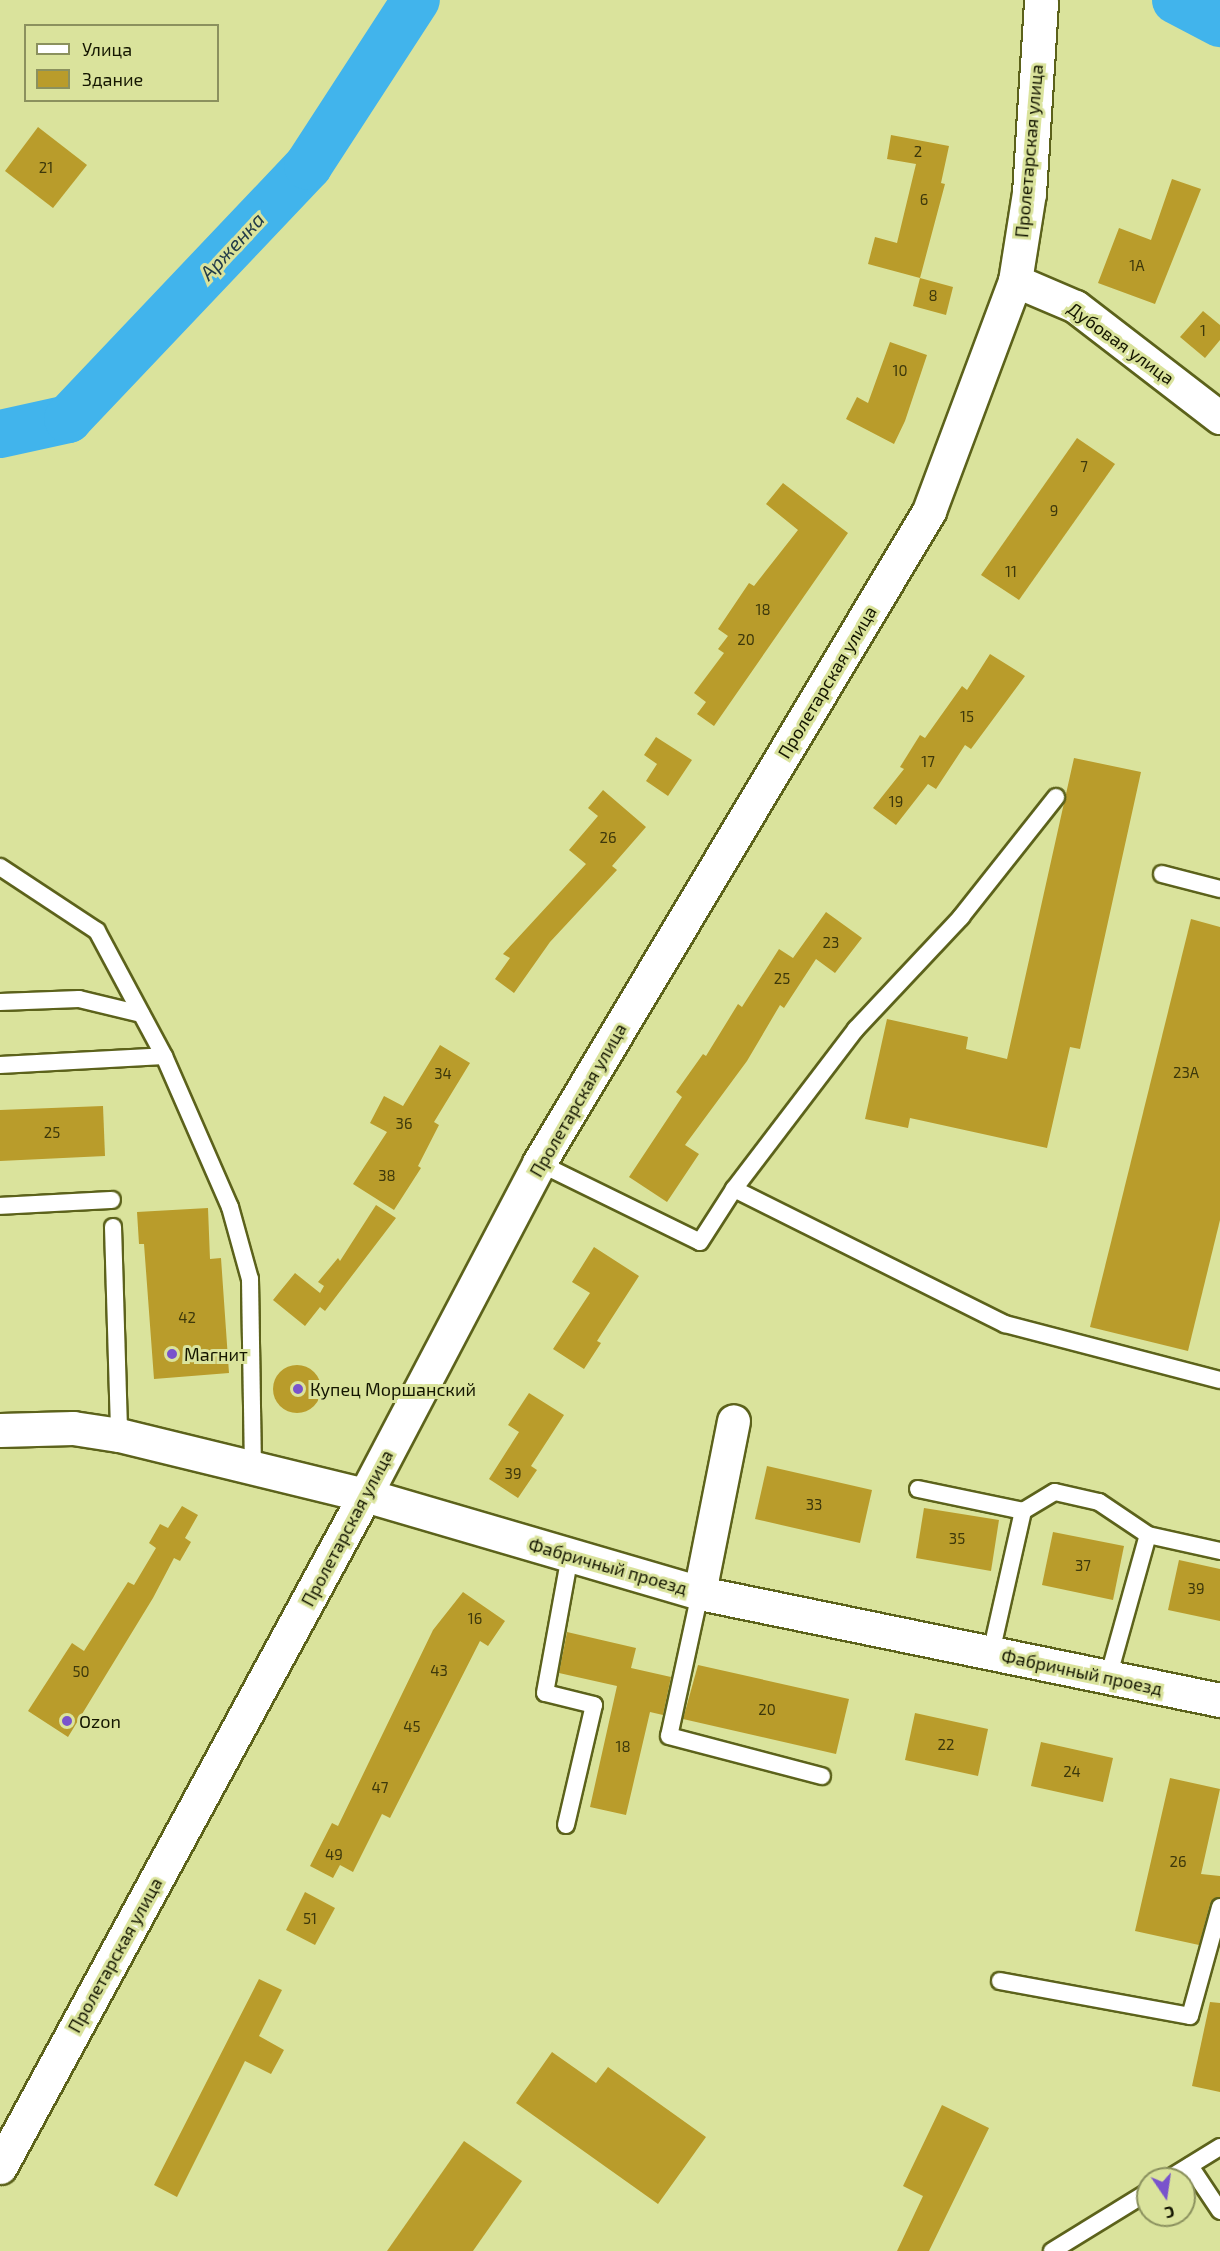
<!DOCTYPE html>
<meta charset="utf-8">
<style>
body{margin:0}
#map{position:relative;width:1220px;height:2251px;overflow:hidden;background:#dae39c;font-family:"Exo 2",sans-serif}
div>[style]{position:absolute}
.river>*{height:48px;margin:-24px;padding:0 24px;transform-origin:24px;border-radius:24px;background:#41b4ec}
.building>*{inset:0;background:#b99c2b}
.round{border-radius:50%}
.roads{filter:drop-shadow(2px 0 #5c621b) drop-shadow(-2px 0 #5c621b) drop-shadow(0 2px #5c621b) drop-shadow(0 -2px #5c621b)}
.lane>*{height:16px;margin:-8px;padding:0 8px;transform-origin:8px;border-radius:8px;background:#fff}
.street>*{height:32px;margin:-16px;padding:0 16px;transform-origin:16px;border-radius:16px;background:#fff}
.secondary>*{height:33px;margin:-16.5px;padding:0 16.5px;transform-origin:16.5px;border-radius:16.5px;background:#fff}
.dots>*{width:16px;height:16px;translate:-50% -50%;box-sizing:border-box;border:3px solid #dae39c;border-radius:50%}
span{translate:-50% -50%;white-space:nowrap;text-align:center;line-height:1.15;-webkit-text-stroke:6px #dae39c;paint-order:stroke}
.number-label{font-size:15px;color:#3d380b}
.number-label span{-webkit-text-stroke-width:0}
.street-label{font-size:18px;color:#141600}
.poi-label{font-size:18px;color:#141600}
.left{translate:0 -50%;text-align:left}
.water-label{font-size:20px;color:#233c49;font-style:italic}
.legend{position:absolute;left:24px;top:24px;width:195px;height:78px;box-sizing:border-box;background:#dae39c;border:2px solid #8b915e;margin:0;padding:8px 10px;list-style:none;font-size:18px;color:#141600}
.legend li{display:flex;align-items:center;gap:12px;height:30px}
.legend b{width:30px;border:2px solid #8b915e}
.north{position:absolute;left:1136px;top:2167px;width:60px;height:60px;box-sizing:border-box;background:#dae39c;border:2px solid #8b915e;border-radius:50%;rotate:167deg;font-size:16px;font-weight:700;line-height:24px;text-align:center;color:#141600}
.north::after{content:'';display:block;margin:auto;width:21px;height:27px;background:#7953cc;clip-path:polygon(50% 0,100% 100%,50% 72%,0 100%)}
</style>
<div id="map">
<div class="river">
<i style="left:1176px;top:0;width:50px;rotate:27.6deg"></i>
<i style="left:0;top:434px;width:70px;rotate:-12.4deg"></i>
<i style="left:68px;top:419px;width:349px;rotate:-46.5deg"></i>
<i style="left:308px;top:166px;width:198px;rotate:-57deg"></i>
</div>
<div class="building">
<i style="clip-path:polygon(38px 127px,87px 165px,53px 208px,5px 171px)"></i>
<i style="clip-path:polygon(891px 135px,949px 146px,941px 183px,945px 184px,920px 278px,868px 264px,875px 237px,897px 243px,916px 164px,887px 159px)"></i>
<i style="clip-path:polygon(1172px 179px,1201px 189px,1155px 304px,1098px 283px,1119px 228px,1151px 240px)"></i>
<i style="clip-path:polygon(920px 278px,953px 287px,946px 315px,913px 306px)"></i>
<i style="clip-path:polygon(1203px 311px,1220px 325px,1220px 340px,1205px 358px,1180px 337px)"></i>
<i style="clip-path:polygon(890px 342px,927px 355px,905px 421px,894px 444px,846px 419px,857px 397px,868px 403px)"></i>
<i style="clip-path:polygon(1077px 438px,1115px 464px,1019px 600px,981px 575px)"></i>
<i style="clip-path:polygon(783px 483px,848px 533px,714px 726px,697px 714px,706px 702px,694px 693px,724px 653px,718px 649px,728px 636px,718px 629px,749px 583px,754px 586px,798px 530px,766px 504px)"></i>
<i style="clip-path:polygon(990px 654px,1025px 676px,971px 749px,965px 745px,936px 789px,928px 784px,896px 825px,873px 808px,904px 769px,900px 767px,920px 735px,925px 738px,962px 686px,967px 690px)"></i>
<i style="clip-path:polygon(656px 737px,692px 760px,668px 796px,646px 781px,657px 764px,644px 755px)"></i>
<i style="clip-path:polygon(1074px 758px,1141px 772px,1080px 1049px,1070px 1047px,1047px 1148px,910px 1118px,908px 1128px,865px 1119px,887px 1019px,968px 1037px,966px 1049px,1007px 1059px)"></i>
<i style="clip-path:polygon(603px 790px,646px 827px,612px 866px,617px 870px,550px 942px,514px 993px,495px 979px,510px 958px,503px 954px,586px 864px,569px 850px,598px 816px,588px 808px)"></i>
<i style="clip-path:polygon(826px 912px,862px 938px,835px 973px,816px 959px,784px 1008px,780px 1005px,747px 1061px,685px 1145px,699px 1154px,667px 1202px,629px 1177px,682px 1097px,676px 1092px,703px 1054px,706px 1056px,738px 1004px,742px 1007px,779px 949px,793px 958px)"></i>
<i style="clip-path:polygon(1191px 919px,1220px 927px,1220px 1220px,1188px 1351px,1090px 1327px)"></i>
<i style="clip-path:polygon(440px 1045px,470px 1063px,434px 1122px,439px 1125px,418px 1166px,421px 1168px,394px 1210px,353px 1184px,387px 1132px,370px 1123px,384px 1096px,403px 1106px)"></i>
<i style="clip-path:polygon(103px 1106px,105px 1156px,0 1161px,0 1110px)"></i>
<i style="clip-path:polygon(376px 1205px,396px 1218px,325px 1311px,320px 1307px,305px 1326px,273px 1300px,295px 1273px,320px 1293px,324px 1286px,318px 1282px,338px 1258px,340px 1261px)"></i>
<i style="clip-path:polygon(208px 1208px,210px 1259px,221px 1258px,229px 1373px,154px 1379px,144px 1244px,139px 1244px,137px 1212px)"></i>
<i style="clip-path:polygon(594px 1247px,639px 1276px,597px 1341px,601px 1343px,584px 1369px,553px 1349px,590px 1293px,572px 1282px)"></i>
<i class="round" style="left:273px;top:1365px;width:48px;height:48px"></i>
<i style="clip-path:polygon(529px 1393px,564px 1415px,531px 1466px,537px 1470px,518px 1498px,489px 1479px,519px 1432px,508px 1425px)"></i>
<i style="clip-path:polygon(767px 1466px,872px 1490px,860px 1543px,755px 1519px)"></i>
<i style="clip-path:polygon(182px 1506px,198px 1515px,185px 1538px,191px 1542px,180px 1561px,174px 1558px,153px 1598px,68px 1737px,28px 1711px,72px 1643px,84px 1651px,128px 1582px,134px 1585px,156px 1548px,149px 1543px,160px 1524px,168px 1528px)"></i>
<i style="clip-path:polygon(924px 1508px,999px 1520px,991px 1571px,916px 1558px)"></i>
<i style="clip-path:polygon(1053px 1532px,1124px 1546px,1113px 1600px,1042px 1585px)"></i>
<i style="clip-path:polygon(1179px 1560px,1220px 1569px,1220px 1621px,1168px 1610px)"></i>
<i style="clip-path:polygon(463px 1592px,505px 1621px,488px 1646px,480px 1641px,390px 1818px,382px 1814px,353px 1872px,340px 1865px,333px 1878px,310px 1866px,332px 1823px,338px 1826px,433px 1630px)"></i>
<i style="clip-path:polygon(567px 1632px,636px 1648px,631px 1668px,671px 1677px,663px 1715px,650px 1712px,626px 1815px,590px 1807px,617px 1686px,559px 1673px)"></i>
<i style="clip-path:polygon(698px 1665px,849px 1699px,836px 1754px,683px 1719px)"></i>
<i style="clip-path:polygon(915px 1713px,988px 1729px,978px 1776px,905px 1760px)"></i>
<i style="clip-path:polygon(1041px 1742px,1113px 1758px,1103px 1802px,1031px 1786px)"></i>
<i style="clip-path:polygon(1170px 1778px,1220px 1789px,1201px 1874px,1220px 1876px,1220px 1897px,1210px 1904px,1199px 1945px,1135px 1931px)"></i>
<i style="clip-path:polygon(305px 1892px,335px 1908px,315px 1945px,286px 1930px)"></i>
<i style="clip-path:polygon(259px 1979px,282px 1990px,259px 2036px,284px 2050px,271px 2074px,245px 2061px,177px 2197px,154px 2185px)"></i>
<i style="clip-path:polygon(1210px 2002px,1220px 2003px,1220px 2092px,1192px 2086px)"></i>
<i style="clip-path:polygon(552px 2052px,596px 2083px,608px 2067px,706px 2137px,658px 2204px,516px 2103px)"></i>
<i style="clip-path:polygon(942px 2105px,989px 2128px,929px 2251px,897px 2251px,923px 2196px,903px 2186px)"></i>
<i style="clip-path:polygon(464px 2141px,522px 2181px,473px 2251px,387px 2251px)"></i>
</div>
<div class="roads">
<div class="lane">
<i style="left:0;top:867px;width:116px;rotate:33.4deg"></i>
<i style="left:97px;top:931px;width:142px;rotate:61.8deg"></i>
<i style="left:164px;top:1056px;width:165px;rotate:66.4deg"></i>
<i style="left:230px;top:1207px;width:75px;rotate:74.5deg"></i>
<i style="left:250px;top:1279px;width:190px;rotate:89.1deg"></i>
<i style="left:1162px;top:874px;width:60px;rotate:14.5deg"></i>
<i style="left:0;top:1002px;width:79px;rotate:-2.2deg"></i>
<i style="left:79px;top:999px;width:64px;rotate:13.6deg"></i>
<i style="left:0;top:1065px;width:164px;rotate:-3.1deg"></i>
<i style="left:539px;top:1163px;width:179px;rotate:26.1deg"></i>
<i style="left:700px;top:1242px;width:63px;rotate:-57.3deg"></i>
<i style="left:734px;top:1189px;width:303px;rotate:26.5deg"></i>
<i style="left:1005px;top:1324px;width:222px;rotate:14.6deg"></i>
<i style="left:734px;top:1189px;width:201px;rotate:-52.7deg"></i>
<i style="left:856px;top:1029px;width:154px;rotate:-46.8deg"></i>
<i style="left:961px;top:917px;width:153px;rotate:-51.6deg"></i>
<i style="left:0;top:1206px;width:112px;rotate:-3.1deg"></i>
<i style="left:113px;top:1227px;width:208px;rotate:88.3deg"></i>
<i style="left:918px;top:1489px;width:107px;rotate:11.8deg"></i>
<i style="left:1023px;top:1511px;width:37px;rotate:-31deg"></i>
<i style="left:1055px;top:1492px;width:45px;rotate:12.8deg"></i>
<i style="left:1099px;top:1502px;width:59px;rotate:34deg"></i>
<i style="left:1148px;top:1535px;width:74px;rotate:12.5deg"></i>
<i style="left:700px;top:1593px;width:146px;rotate:102.2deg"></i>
<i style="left:669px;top:1736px;width:158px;rotate:14.7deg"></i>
<i style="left:991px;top:1653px;width:146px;rotate:-77.3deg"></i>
<i style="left:1108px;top:1678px;width:148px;rotate:-74.4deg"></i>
<i style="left:566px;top:1825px;width:123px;rotate:-76.9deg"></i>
<i style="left:594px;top:1705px;width:50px;rotate:-166.2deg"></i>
<i style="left:545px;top:1693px;width:140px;rotate:-79.7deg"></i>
<i style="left:1000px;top:1981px;width:193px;rotate:10.4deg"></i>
<i style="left:1190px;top:2016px;width:113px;rotate:-74.6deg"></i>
<i style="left:1190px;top:2166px;width:54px;rotate:56.3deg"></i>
<i style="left:1168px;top:2179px;width:61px;rotate:-31.6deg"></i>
<i style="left:1052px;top:2251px;width:113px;rotate:-31.6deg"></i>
</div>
<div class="street">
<i style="left:1015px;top:281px;width:66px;rotate:23.1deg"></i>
<i style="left:1076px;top:307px;width:182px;rotate:37.6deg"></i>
<i style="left:700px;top:1593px;width:175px;rotate:-78.8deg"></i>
</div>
<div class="secondary">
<i style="left:0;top:1430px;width:73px;rotate:-1.6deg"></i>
<i style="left:73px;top:1428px;width:47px;rotate:8.7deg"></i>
<i style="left:119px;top:1435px;width:253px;rotate:13.7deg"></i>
<i style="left:365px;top:1495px;width:349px;rotate:16.3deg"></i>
<i style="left:700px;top:1593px;width:531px;rotate:11.63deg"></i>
<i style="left:0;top:2167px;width:765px;rotate:-61.49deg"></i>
<i style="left:365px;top:1495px;width:375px;rotate:-62.3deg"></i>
<i style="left:539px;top:1163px;width:760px;rotate:-59.11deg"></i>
<i style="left:929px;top:511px;width:246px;rotate:-69.5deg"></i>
<i style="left:1015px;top:281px;width:89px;rotate:-81deg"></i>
<i style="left:1029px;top:193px;width:193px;rotate:-86.4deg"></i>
</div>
</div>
<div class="dots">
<i style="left:172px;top:1354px;background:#7953cc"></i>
<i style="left:298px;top:1389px;background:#7953cc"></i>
<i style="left:67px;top:1721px;background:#7953cc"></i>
</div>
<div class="number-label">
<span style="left:918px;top:152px">2</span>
<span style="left:46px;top:168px">21</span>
<span style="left:924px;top:200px">6</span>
<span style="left:1137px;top:266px">1А</span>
<span style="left:933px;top:296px">8</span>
<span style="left:1203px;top:331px">1</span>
<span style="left:900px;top:371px">10</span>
<span style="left:1084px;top:467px">7</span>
<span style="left:1054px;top:511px">9</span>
<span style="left:1011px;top:572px">11</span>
<span style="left:763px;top:610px">18</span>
<span style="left:746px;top:640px">20</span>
<span style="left:967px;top:717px">15</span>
<span style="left:928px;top:762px">17</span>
<span style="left:896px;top:802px">19</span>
<span style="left:608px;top:838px">26</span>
<span style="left:831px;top:943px">23</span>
<span style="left:782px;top:979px">25</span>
<span style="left:1186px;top:1073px">23А</span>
<span style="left:443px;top:1074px">34</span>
<span style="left:404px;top:1124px">36</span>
<span style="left:52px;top:1133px">25</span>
<span style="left:387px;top:1176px">38</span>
<span style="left:187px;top:1318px">42</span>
<span style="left:513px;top:1474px">39</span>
<span style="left:814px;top:1505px">33</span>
<span style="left:957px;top:1539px">35</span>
<span style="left:1083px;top:1566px">37</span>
<span style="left:1196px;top:1589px">39</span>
<span style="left:475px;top:1619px">16</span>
<span style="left:439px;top:1671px">43</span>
<span style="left:81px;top:1672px">50</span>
<span style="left:767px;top:1710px">20</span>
<span style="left:412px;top:1727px">45</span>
<span style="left:946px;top:1745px">22</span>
<span style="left:623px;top:1747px">18</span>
<span style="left:1072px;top:1772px">24</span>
<span style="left:380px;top:1788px">47</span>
<span style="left:334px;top:1855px">49</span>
<span style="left:1178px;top:1862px">26</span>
<span style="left:310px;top:1919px">51</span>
</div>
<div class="street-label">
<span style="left:1029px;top:151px;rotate:-85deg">Пролетарская улица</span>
<span style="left:1121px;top:343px;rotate:36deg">Дубовая улица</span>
<span style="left:827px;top:682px;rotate:-59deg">Пролетарская улица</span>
<span style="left:578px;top:1100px;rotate:-60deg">Пролетарская улица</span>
<span style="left:347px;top:1528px;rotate:-62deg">Пролетарская улица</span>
<span style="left:608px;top:1566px;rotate:16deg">Фабричный проезд</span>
<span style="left:1082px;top:1672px;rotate:12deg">Фабричный проезд</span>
<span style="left:115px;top:1955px;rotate:-61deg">Пролетарская улица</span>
</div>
<div class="poi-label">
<span class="left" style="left:184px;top:1354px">Магнит</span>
<span class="left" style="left:310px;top:1389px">Купец Моршанский</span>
<span class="left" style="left:79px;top:1721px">Ozon</span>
</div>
<div class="water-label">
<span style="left:232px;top:246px;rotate:-47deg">Арженка</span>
</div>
<ul class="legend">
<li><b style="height:8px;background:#fff"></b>Улица</li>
<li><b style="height:16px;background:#b99c2b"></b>Здание</li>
</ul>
<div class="north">С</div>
</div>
